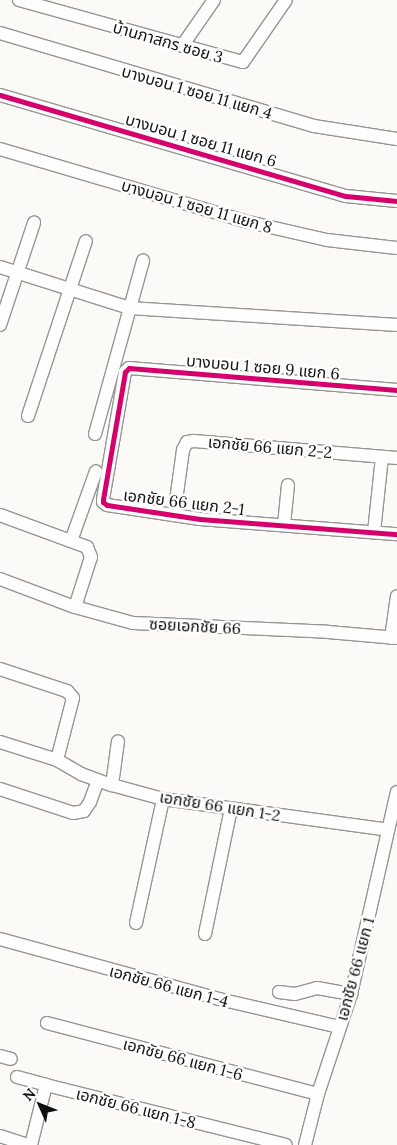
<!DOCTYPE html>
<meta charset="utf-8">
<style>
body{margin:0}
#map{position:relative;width:397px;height:1145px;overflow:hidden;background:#fcfaf6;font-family:Lora,"Noto Sans Thai",serif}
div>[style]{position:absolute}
.roads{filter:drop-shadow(1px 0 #969594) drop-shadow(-1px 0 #969594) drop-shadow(0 1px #969594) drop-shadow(0 -1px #969594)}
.street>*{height:12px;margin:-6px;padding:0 6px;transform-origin:6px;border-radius:6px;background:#fffefe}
.cycleway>*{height:5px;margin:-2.5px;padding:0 2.5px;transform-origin:2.5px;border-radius:2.5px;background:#d6006c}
span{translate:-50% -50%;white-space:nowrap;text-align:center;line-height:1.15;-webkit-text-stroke:5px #fff;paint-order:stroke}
.street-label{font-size:16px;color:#101010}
.north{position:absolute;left:15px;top:1080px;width:50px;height:50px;-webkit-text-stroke:4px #fff;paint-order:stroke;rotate:314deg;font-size:14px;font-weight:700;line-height:20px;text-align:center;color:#101010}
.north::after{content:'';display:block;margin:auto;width:18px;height:22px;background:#101010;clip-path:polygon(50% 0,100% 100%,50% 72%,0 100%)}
</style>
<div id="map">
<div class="roads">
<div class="street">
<i style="left:19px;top:0;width:232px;rotate:15.5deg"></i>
<i style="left:243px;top:62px;width:75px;rotate:-55.3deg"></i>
<i style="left:0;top:33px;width:327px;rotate:16.5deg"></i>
<i style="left:314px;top:126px;width:84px;rotate:8.9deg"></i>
<i style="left:182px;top:46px;width:56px;rotate:-55.2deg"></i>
<i style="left:0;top:95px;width:360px;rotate:16.3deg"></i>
<i style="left:346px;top:196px;width:51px;rotate:5.6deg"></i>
<i style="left:0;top:149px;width:254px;rotate:16.4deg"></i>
<i style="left:244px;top:221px;width:85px;rotate:12.9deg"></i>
<i style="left:327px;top:240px;width:70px;rotate:6.5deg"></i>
<i style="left:0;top:267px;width:135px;rotate:17.6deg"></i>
<i style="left:129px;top:308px;width:269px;rotate:3.6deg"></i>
<i style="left:0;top:325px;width:108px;rotate:-71.6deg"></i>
<i style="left:397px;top:390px;width:269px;rotate:-175.3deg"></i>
<i style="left:129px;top:368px;width:6px;rotate:135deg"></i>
<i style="left:125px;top:372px;width:129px;rotate:99.8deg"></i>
<i style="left:103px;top:499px;width:3px;rotate:90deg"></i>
<i style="left:103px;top:502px;width:5px;rotate:37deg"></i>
<i style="left:107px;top:505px;width:94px;rotate:8.6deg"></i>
<i style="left:200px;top:519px;width:198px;rotate:4.4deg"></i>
<i style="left:28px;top:416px;width:184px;rotate:-71.7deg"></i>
<i style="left:95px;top:434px;width:180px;rotate:-74.5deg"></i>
<i style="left:0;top:515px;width:93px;rotate:20.2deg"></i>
<i style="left:87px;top:547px;width:11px;rotate:68deg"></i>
<i style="left:91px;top:557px;width:52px;rotate:107.7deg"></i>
<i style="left:174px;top:515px;width:66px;rotate:-82.1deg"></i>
<i style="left:183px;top:450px;width:9px;rotate:-63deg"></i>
<i style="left:187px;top:442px;width:7px;rotate:-8deg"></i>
<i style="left:194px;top:441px;width:204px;rotate:4.8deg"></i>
<i style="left:284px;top:525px;width:40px;rotate:-84.3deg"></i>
<i style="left:374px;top:532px;width:75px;rotate:-83.9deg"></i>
<i style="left:71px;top:541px;width:74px;rotate:-70.3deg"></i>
<i style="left:0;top:579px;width:80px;rotate:20.5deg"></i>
<i style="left:75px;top:607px;width:60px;rotate:15.4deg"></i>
<i style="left:133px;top:623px;width:195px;rotate:2.6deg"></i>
<i style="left:328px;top:632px;width:69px;rotate:5deg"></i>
<i style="left:391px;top:638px;width:42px;rotate:-81.9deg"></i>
<i style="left:0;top:669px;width:71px;rotate:18.2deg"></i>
<i style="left:67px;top:691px;width:9px;rotate:49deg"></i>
<i style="left:73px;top:698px;width:64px;rotate:104.5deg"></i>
<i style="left:0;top:742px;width:60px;rotate:17.5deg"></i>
<i style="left:57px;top:760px;width:28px;rotate:30deg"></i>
<i style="left:81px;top:774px;width:33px;rotate:20deg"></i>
<i style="left:112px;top:785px;width:53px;rotate:15.4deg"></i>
<i style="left:163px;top:799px;width:227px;rotate:7.8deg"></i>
<i style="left:112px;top:785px;width:44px;rotate:-82.2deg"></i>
<i style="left:0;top:789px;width:77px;rotate:18.2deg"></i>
<i style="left:73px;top:813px;width:11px;rotate:-10deg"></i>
<i style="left:84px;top:811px;width:11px;rotate:-56deg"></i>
<i style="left:90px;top:802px;width:23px;rotate:-70deg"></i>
<i style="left:136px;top:923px;width:127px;rotate:-77.7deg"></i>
<i style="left:205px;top:934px;width:128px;rotate:-78.3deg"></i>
<i style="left:0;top:939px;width:227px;rotate:15.3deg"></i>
<i style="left:219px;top:999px;width:123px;rotate:13.1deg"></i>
<i style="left:279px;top:992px;width:16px;rotate:7deg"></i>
<i style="left:295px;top:994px;width:23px;rotate:-15deg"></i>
<i style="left:317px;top:988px;width:35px;rotate:10deg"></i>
<i style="left:47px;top:1023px;width:280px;rotate:14.7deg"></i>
<i style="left:0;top:1056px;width:11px;rotate:15deg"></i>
<i style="left:17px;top:1077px;width:30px;rotate:15deg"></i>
<i style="left:0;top:1136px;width:29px;rotate:18deg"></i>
<i style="left:31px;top:1145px;width:62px;rotate:-76deg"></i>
<i style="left:46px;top:1085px;width:247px;rotate:14deg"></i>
<i style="left:305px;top:1145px;width:53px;rotate:-75.7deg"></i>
<i style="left:318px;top:1094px;width:105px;rotate:-71.7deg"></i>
<i style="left:351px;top:994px;width:207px;rotate:-77.2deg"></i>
</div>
</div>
<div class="cycleway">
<i style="left:0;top:95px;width:360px;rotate:16.3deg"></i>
<i style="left:346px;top:196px;width:51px;rotate:5.6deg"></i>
<i style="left:397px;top:390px;width:269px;rotate:-175.3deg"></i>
<i style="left:129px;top:368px;width:6px;rotate:135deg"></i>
<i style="left:125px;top:372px;width:129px;rotate:99.8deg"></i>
<i style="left:103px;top:499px;width:3px;rotate:90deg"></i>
<i style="left:103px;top:502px;width:5px;rotate:37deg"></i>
<i style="left:107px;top:505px;width:94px;rotate:8.6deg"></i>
<i style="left:200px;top:519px;width:198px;rotate:4.4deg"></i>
</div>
<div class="street-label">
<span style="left:168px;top:42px;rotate:16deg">บ้านภาสกร ซอย 3</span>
<span style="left:197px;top:92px;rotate:16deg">บางบอน 1 ซอย 11 แยก 4</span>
<span style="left:201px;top:140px;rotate:16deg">บางบอน 1 ซอย 11 แยก 6</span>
<span style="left:197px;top:206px;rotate:16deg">บางบอน 1 ซอย 11 แยก 8</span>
<span style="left:263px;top:367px;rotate:5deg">บางบอน 1 ซอย 9 แยก 6</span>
<span style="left:270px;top:447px;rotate:5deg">เอกชัย 66 แยก 2-2</span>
<span style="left:184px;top:502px;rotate:7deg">เอกชัย 66 แยก 2-1</span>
<span style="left:195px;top:626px;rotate:3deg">ซอยเอกชัย 66</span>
<span style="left:220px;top:806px;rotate:9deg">เอกชัย 66 แยก 1-2</span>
<span style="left:355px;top:969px;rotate:-75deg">เอกชัย 66 แยก 1</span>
<span style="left:169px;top:986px;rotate:15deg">เอกชัย 66 แยก 1-4</span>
<span style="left:183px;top:1059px;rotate:15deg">เอกชัย 66 แยก 1-6</span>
<span style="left:136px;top:1108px;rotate:14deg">เอกชัย 66 แยก 1-8</span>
</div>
<div class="north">N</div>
</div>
